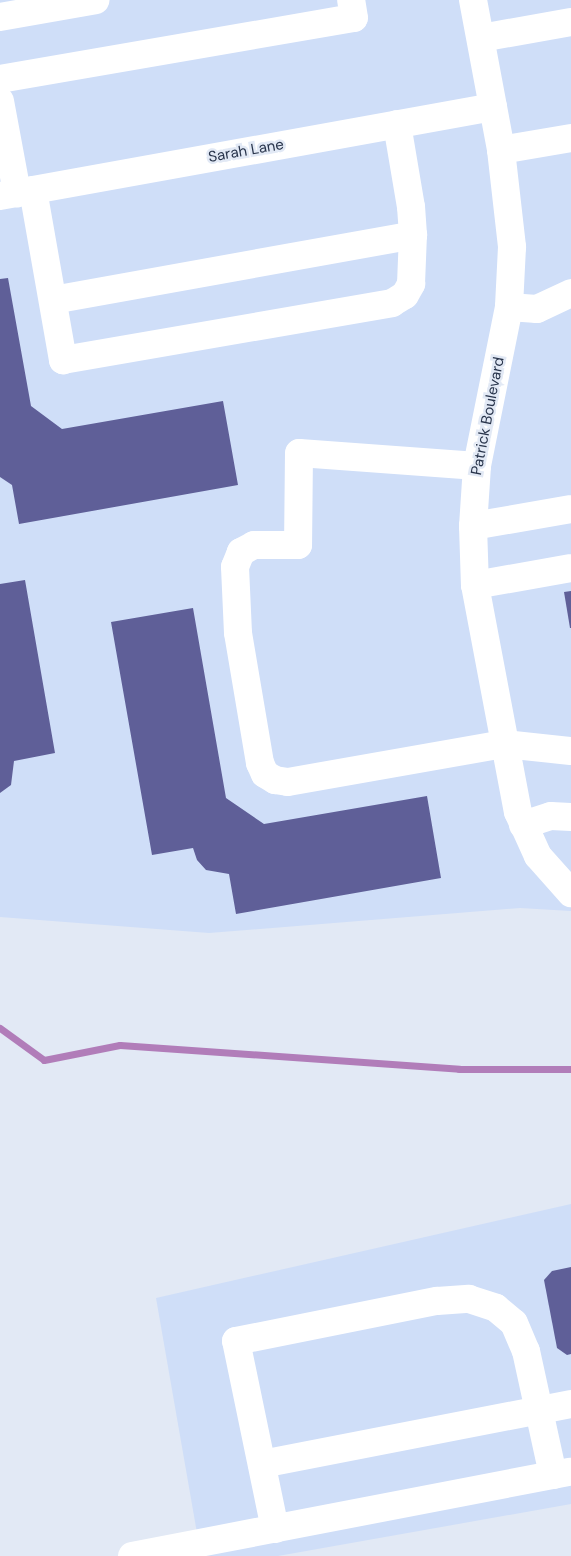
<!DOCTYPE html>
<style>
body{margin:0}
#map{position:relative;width:571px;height:1556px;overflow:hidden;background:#e2e9f5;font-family:"DM Sans",sans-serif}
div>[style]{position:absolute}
.built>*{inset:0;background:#cfdef8}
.stream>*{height:7px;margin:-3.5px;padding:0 3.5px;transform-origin:3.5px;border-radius:3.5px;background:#b17db9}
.building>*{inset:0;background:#5f5f98}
.minor>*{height:28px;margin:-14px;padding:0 14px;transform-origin:14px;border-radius:14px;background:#fff}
span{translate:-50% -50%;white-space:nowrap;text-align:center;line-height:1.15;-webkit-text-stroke:5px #e2e9f5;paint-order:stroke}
.street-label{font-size:15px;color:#28344b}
</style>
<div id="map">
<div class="built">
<i style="clip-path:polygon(0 0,571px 0,571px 911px,520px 908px,209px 933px,0 917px)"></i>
<i style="clip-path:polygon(571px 1204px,571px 1504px,278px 1556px,201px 1556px,156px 1298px)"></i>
</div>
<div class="stream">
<i style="left:0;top:1028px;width:54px;rotate:36deg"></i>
<i style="left:44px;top:1060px;width:77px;rotate:-11.2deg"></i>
<i style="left:120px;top:1045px;width:340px;rotate:4deg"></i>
<i style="left:459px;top:1069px;width:112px"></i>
</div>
<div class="building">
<i style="clip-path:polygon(8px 278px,31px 406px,62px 429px,223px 401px,238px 485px,19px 524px,12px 485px,0 477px,0 279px)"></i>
<i style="clip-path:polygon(25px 580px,55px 753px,14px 761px,11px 785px,0 793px,0 584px)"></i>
<i style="clip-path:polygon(571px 591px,571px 628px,570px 628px,564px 592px)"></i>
<i style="clip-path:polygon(193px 608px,226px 798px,264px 824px,427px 796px,441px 878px,236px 914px,229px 874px,206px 870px,197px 860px,193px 848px,152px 855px,111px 622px)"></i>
<i style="clip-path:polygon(571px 1267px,571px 1354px,567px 1355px,557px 1348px,544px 1280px,552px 1271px)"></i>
</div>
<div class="minor">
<i style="left:473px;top:0;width:153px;rotate:79.4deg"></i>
<i style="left:501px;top:150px;width:98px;rotate:83.5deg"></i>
<i style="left:512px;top:247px;width:60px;rotate:92.9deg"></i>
<i style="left:509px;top:307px;width:162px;rotate:101.4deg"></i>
<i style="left:477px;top:466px;width:60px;rotate:93.8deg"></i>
<i style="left:473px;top:526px;width:59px;rotate:88.1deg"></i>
<i style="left:475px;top:585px;width:231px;rotate:79.3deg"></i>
<i style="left:518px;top:812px;width:48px;rotate:65.6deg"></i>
<i style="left:538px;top:856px;width:50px;rotate:48.3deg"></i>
<i style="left:0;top:17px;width:97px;rotate:-10deg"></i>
<i style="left:481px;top:38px;width:91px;rotate:-10.1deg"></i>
<i style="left:0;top:79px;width:359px;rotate:-9.8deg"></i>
<i style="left:354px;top:18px;width:18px;rotate:-99deg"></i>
<i style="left:0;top:101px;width:94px;rotate:79.5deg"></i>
<i style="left:501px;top:150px;width:71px;rotate:-9.7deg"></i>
<i style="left:33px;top:190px;width:173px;rotate:80deg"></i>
<i style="left:63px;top:360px;width:334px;rotate:-9.8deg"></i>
<i style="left:392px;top:303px;width:15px;rotate:-32deg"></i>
<i style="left:405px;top:295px;width:13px;rotate:-61deg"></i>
<i style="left:411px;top:284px;width:49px;rotate:-87.7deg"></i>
<i style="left:413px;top:235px;width:28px;rotate:-94deg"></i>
<i style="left:411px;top:207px;width:84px;rotate:-99.6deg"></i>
<i style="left:0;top:196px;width:501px;rotate:-10.23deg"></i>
<i style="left:53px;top:300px;width:366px;rotate:-10.2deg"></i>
<i style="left:509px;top:307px;width:28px;rotate:4deg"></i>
<i style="left:537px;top:309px;width:38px;rotate:-25deg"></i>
<i style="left:477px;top:466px;width:178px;rotate:-175.8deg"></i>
<i style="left:299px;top:453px;width:92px;rotate:90.6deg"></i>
<i style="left:298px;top:545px;width:44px;rotate:180deg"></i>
<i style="left:254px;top:545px;width:15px;rotate:152deg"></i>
<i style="left:241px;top:552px;width:16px;rotate:112deg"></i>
<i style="left:235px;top:567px;width:66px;rotate:87.4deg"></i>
<i style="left:238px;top:633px;width:132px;rotate:80.4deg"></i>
<i style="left:260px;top:763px;width:12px;rotate:66deg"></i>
<i style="left:265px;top:774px;width:12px;rotate:31deg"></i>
<i style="left:275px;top:780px;width:13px;rotate:9deg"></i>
<i style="left:288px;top:782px;width:219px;rotate:-10deg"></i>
<i style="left:504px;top:744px;width:67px;rotate:6deg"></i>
<i style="left:473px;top:526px;width:99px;rotate:-9.8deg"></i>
<i style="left:475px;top:585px;width:97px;rotate:-10deg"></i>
<i style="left:523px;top:825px;width:29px;rotate:-18deg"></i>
<i style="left:551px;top:816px;width:20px;rotate:3deg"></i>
<i style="left:262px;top:1464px;width:315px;rotate:-11deg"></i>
<i style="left:275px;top:1529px;width:192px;rotate:-101.7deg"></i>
<i style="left:236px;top:1341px;width:205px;rotate:-11.3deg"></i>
<i style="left:437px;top:1301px;width:32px;rotate:-4deg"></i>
<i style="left:469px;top:1299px;width:28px;rotate:18deg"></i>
<i style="left:496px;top:1308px;width:23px;rotate:40deg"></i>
<i style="left:514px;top:1323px;width:30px;rotate:67deg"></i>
<i style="left:526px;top:1351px;width:127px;rotate:77.7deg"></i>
<i style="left:132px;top:1556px;width:446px;rotate:-10.9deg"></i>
</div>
<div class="street-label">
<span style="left:246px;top:151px;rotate:-10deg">Sarah Lane</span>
<span style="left:488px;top:416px;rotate:-79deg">Patrick Boulevard</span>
</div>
</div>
